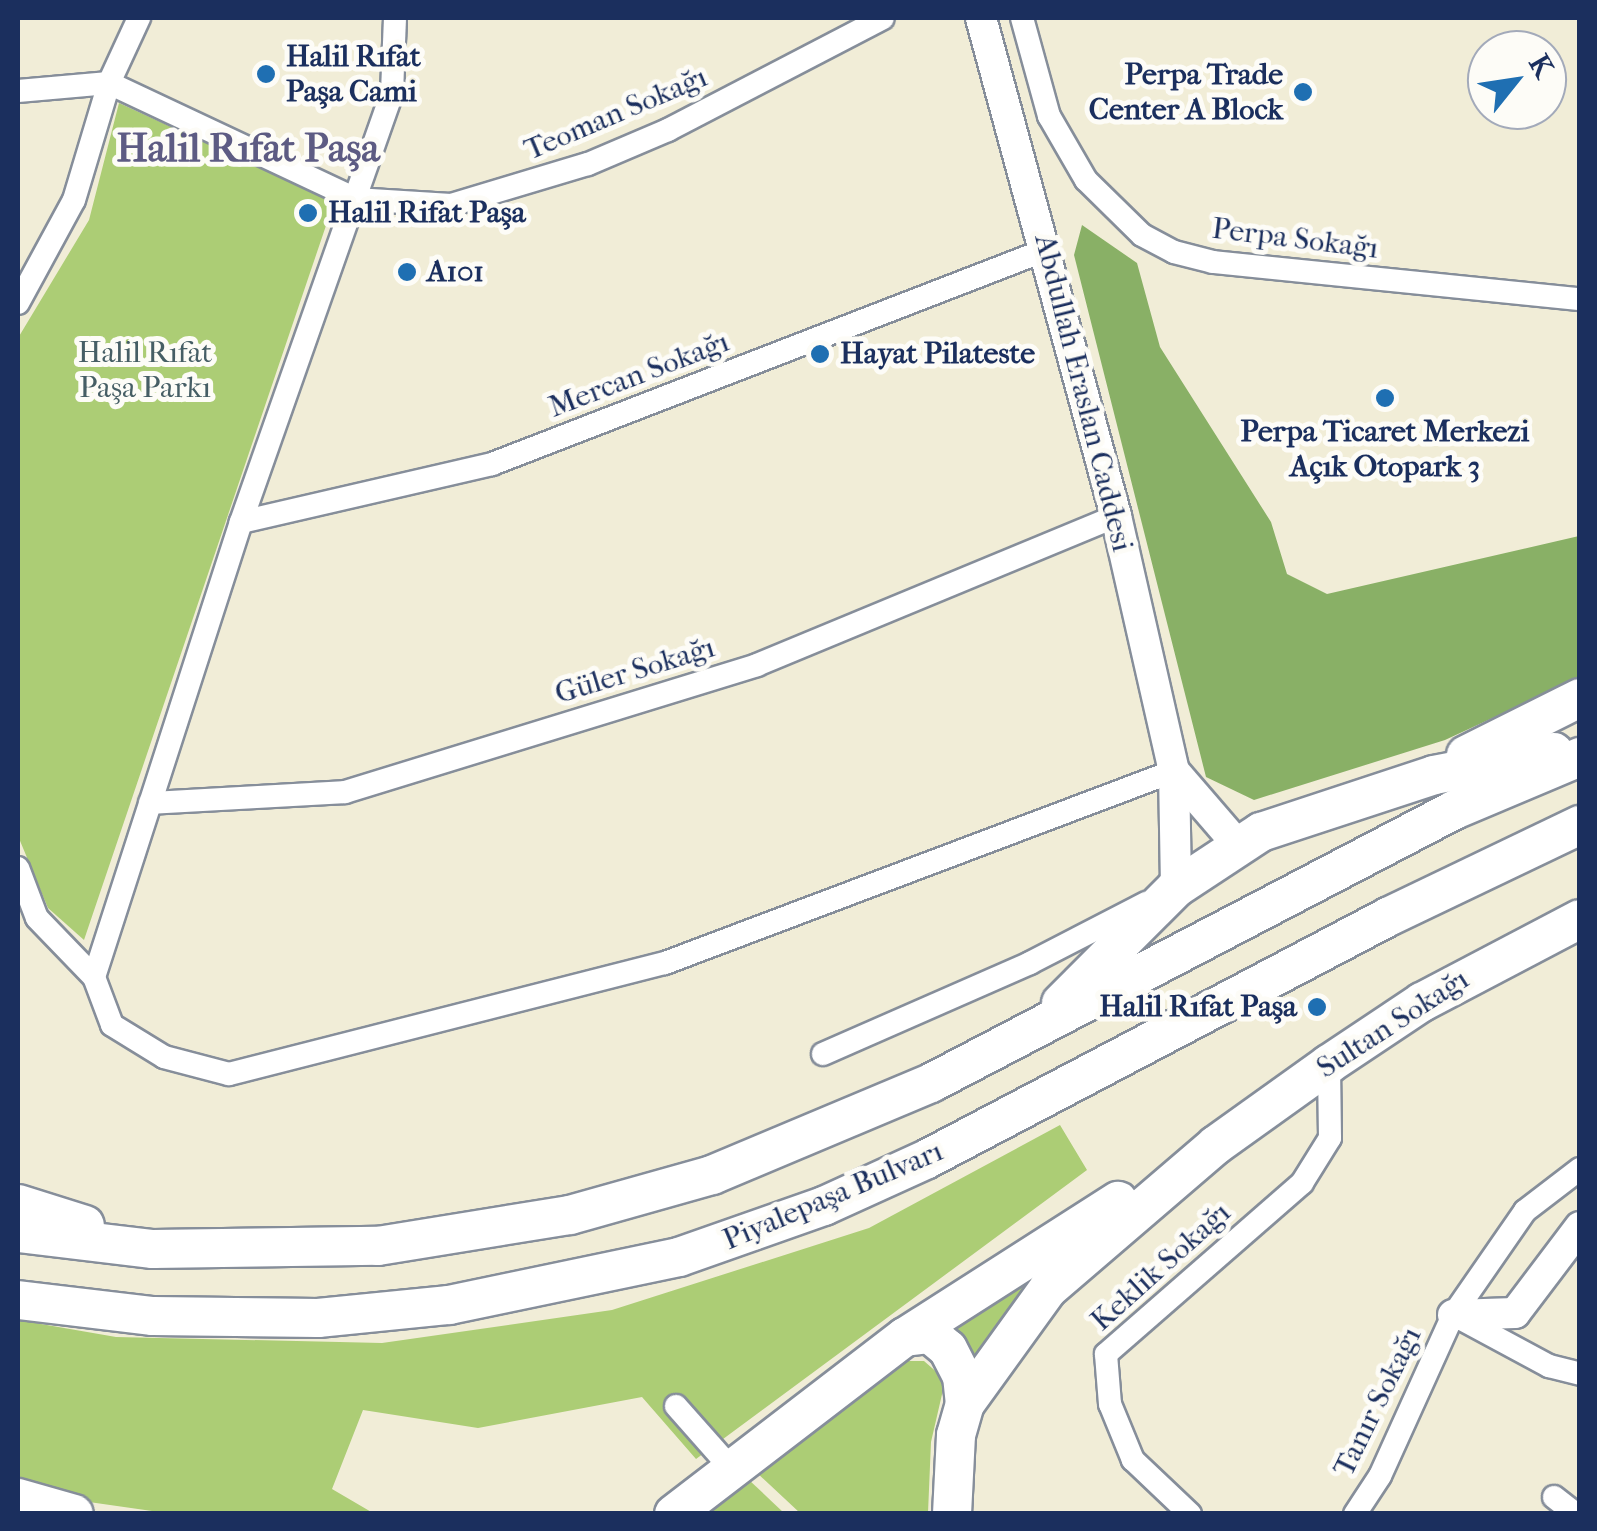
<!DOCTYPE html>
<meta charset="utf-8">
<style>
body{margin:0}
#map{position:relative;width:1597px;height:1531px;overflow:hidden;background:#f1edd7;font-family:"IM FELL French Canon",serif}
div>[style]{position:absolute}
.green>*{inset:0;background:#accd75}
.forest>*{inset:0;background:#89b066}
.roads{filter:drop-shadow(2px 0 #868e9a) drop-shadow(-2px 0 #868e9a) drop-shadow(0 2px #868e9a) drop-shadow(0 -2px #868e9a)}
.minor>*{height:22px;margin:-11px;padding:0 11px;transform-origin:11px;border-radius:11px;background:#fff}
.tertiary>*{height:30px;margin:-15px;padding:0 15px;transform-origin:15px;border-radius:15px;background:#fff}
.primary>*{height:38px;margin:-19px;padding:0 19px;transform-origin:19px;border-radius:19px;background:#fff}
.dots>*{width:28px;height:28px;translate:-50% -50%;box-sizing:border-box;border:5px solid #fdfcf7;border-radius:50%}
span{translate:-50% -50%;white-space:nowrap;text-align:center;line-height:1.15;-webkit-text-stroke:10px #fdfcf7;paint-order:stroke}
.poi-label{font-size:30px;color:#1b2f5e;font-weight:700}
.left{translate:0 -50%;text-align:left}
.right{translate:-100% -50%;text-align:right}
.street-label{font-size:30px;color:#1b2f5e}
.park-label{font-size:30px;color:#465e65}
.district-label{font-size:40px;color:#5d5b83;font-weight:700}
.frame{position:absolute;inset:0;border:20px solid #1b2f5e;pointer-events:none}
.north{position:absolute;left:1467px;top:30px;width:100px;height:100px;box-sizing:border-box;background:#fdfcf7;border:2px solid #a3aaba;border-radius:50%;rotate:60deg;font-size:28px;font-weight:700;line-height:40px;text-align:center;color:#1b2f5e}
.north::after{content:'';display:block;margin:auto;width:35px;height:45px;background:#1f6fb2;clip-path:polygon(50% 0,100% 100%,50% 72%,0 100%)}
</style>
<div id="map">
<div class="green">
<i style="clip-path:polygon(119px 103px,334px 202px,84px 940px,48px 908px,18px 836px,18px 338px,89px 220px)"></i>
<i style="clip-path:polygon(1060px 1125px,1087px 1170px,696px 1459px,642px 1397px,478px 1428px,363px 1410px,332px 1489px,373px 1513px,166px 1513px,82px 1501px,18px 1478px,18px 1320px,116px 1337px,382px 1343px,612px 1310px,869px 1228px)"></i>
<i style="clip-path:polygon(1024px 1282px,1025px 1287px,974px 1357px,950px 1325px)"></i>
<i style="clip-path:polygon(904px 1361px,924px 1361px,940px 1375px,943px 1390px,931px 1442px,928px 1513px,800px 1513px,755px 1471px)"></i>
<i style="clip-path:polygon(748px 1479px,784px 1513px,709px 1514px)"></i>
</div>
<div class="forest">
<i style="clip-path:polygon(1082px 225px,1137px 263px,1160px 347px,1271px 522px,1287px 574px,1327px 594px,1579px 536px,1579px 678px,1445px 740px,1254px 800px,1206px 777px,1074px 255px)"></i>
</div>
<div class="roads">
<div class="minor">
<i style="left:395px;top:18px;width:75px;rotate:92.3deg"></i>
<i style="left:392px;top:93px;width:455px;rotate:109.4deg"></i>
<i style="left:241px;top:522px;width:478px;rotate:107.9deg"></i>
<i style="left:94px;top:977px;width:51px;rotate:69.4deg"></i>
<i style="left:112px;top:1025px;width:61px;rotate:31.6deg"></i>
<i style="left:164px;top:1057px;width:67px;rotate:14.7deg"></i>
<i style="left:229px;top:1074px;width:450px;rotate:-14.3deg"></i>
<i style="left:665px;top:963px;width:544px;rotate:-20.67deg"></i>
<i style="left:1022px;top:18px;width:102px;rotate:74.6deg"></i>
<i style="left:1049px;top:116px;width:74px;rotate:60deg"></i>
<i style="left:1086px;top:180px;width:78px;rotate:44.5deg"></i>
<i style="left:1142px;top:235px;width:36px;rotate:28deg"></i>
<i style="left:1174px;top:252px;width:40px;rotate:14.4deg"></i>
<i style="left:1213px;top:262px;width:369px;rotate:5.8deg"></i>
<i style="left:18px;top:91px;width:91px;rotate:-5deg"></i>
<i style="left:109px;top:83px;width:272px;rotate:25.2deg"></i>
<i style="left:355px;top:199px;width:96px;rotate:3.6deg"></i>
<i style="left:451px;top:205px;width:143px;rotate:-16.7deg"></i>
<i style="left:588px;top:164px;width:87px;rotate:-23deg"></i>
<i style="left:668px;top:130px;width:242px;rotate:-27.5deg"></i>
<i style="left:18px;top:303px;width:117px;rotate:-61.5deg"></i>
<i style="left:74px;top:200px;width:122px;rotate:-73.3deg"></i>
<i style="left:109px;top:83px;width:72px;rotate:-65.2deg"></i>
<i style="left:241px;top:522px;width:258px;rotate:-13deg"></i>
<i style="left:492px;top:464px;width:596px;rotate:-21.14deg"></i>
<i style="left:150px;top:803px;width:195px;rotate:-3.2deg"></i>
<i style="left:345px;top:792px;width:431px;rotate:-17.1deg"></i>
<i style="left:757px;top:665px;width:389px;rotate:-22.5deg"></i>
<i style="left:18px;top:868px;width:53px;rotate:69.2deg"></i>
<i style="left:37px;top:918px;width:82px;rotate:46deg"></i>
<i style="left:823px;top:1054px;width:226px;rotate:-23.7deg"></i>
<i style="left:1030px;top:963px;width:131px;rotate:-27.3deg"></i>
<i style="left:1456px;top:1316px;width:106px;rotate:28.3deg"></i>
<i style="left:1549px;top:1366px;width:32px;rotate:14deg"></i>
<i style="left:676px;top:1406px;width:81px;rotate:48.5deg"></i>
<i style="left:1554px;top:1497px;width:28px;rotate:38deg"></i>
<i style="left:1190px;top:1514px;width:79px;rotate:-136.5deg"></i>
<i style="left:1133px;top:1460px;width:61px;rotate:-112.3deg"></i>
<i style="left:1110px;top:1404px;width:50px;rotate:-94.6deg"></i>
<i style="left:1106px;top:1354px;width:260px;rotate:-41.1deg"></i>
<i style="left:1302px;top:1183px;width:53px;rotate:-58.1deg"></i>
<i style="left:1330px;top:1138px;width:74px;rotate:-90.8deg"></i>
<i style="left:1355px;top:1514px;width:45px;rotate:-56.7deg"></i>
<i style="left:1380px;top:1476px;width:177px;rotate:-65.6deg"></i>
<i style="left:1453px;top:1315px;width:126px;rotate:-55.3deg"></i>
<i style="left:1525px;top:1211px;width:69px;rotate:-37.4deg"></i>
</div>
<div class="tertiary">
<i style="left:981px;top:18px;width:516px;rotate:74.83deg"></i>
<i style="left:1116px;top:516px;width:262px;rotate:77.2deg"></i>
<i style="left:1174px;top:771px;width:117px;rotate:89deg"></i>
<i style="left:1174px;top:771px;width:96px;rotate:49.2deg"></i>
<i style="left:1453px;top:1315px;width:62px;rotate:-1.8deg"></i>
<i style="left:1515px;top:1313px;width:108px;rotate:-52.9deg"></i>
</div>
<div class="primary">
<i style="left:1466px;top:755px;width:127px;rotate:-26.6deg"></i>
<i style="left:1061px;top:1003px;width:163px;rotate:-45deg"></i>
<i style="left:1176px;top:888px;width:102px;rotate:-33.4deg"></i>
<i style="left:1261px;top:832px;width:182px;rotate:-18.2deg"></i>
<i style="left:1434px;top:775px;width:122px;rotate:-10.9deg"></i>
<i style="left:18px;top:1204px;width:70px;rotate:17.4deg"></i>
<i style="left:18px;top:1233px;width:136px;rotate:6.8deg"></i>
<i style="left:153px;top:1249px;width:225px;rotate:-0.8deg"></i>
<i style="left:378px;top:1246px;width:194px;rotate:-9.2deg"></i>
<i style="left:570px;top:1215px;width:148px;rotate:-15.7deg"></i>
<i style="left:712px;top:1175px;width:238px;rotate:-22.8deg"></i>
<i style="left:931px;top:1083px;width:590px;rotate:-27.56deg"></i>
<i style="left:1454px;top:810px;width:137px;rotate:-22.8deg"></i>
<i style="left:18px;top:1300px;width:136px;rotate:6.8deg"></i>
<i style="left:153px;top:1316px;width:165px;rotate:0.7deg"></i>
<i style="left:318px;top:1318px;width:132px;rotate:-5.7deg"></i>
<i style="left:449px;top:1305px;width:235px;rotate:-11.8deg"></i>
<i style="left:679px;top:1257px;width:154px;rotate:-19.4deg"></i>
<i style="left:824px;top:1206px;width:113px;rotate:-24.5deg"></i>
<i style="left:927px;top:1159px;width:521px;rotate:-27.7deg"></i>
<i style="left:1388px;top:917px;width:213px;rotate:-25.6deg"></i>
<i style="left:905px;top:1337px;width:25px;rotate:-7deg"></i>
<i style="left:930px;top:1334px;width:23px;rotate:40deg"></i>
<i style="left:948px;top:1349px;width:30px;rotate:63deg"></i>
<i style="left:962px;top:1376px;width:28px;rotate:84deg"></i>
<i style="left:18px;top:1498px;width:58px;rotate:15.9deg"></i>
<i style="left:674px;top:1514px;width:291px;rotate:-37.5deg"></i>
<i style="left:905px;top:1337px;width:253px;rotate:-32.6deg"></i>
<i style="left:952px;top:1514px;width:79px;rotate:-87.1deg"></i>
<i style="left:956px;top:1435px;width:32px;rotate:-74deg"></i>
<i style="left:965px;top:1404px;width:142px;rotate:-54.2deg"></i>
<i style="left:1048px;top:1289px;width:221px;rotate:-40.6deg"></i>
<i style="left:1216px;top:1145px;width:139px;rotate:-35.6deg"></i>
<i style="left:1329px;top:1064px;width:112px;rotate:-33.7deg"></i>
<i style="left:1422px;top:1002px;width:178px;rotate:-27.7deg"></i>
</div>
</div>
<div class="dots">
<i style="left:266px;top:74px;background:#1f6fb2"></i>
<i style="left:1303px;top:92px;background:#1f6fb2"></i>
<i style="left:308px;top:213px;background:#1f6fb2"></i>
<i style="left:407px;top:272px;background:#1f6fb2"></i>
<i style="left:820px;top:354px;background:#1f6fb2"></i>
<i style="left:1385px;top:398px;background:#1f6fb2"></i>
<i style="left:1317px;top:1007px;background:#1f6fb2"></i>
</div>
<div class="poi-label">
<span class="left" style="left:286px;top:74px">Halil Rıfat<br>Paşa Cami</span>
<span class="right" style="left:1283px;top:92px">Perpa Trade<br>Center A Block</span>
<span class="left" style="left:328px;top:213px">Halil Rifat Paşa</span>
<span class="left" style="left:427px;top:272px">A101</span>
<span class="left" style="left:840px;top:354px">Hayat Pilateste</span>
<span style="left:1385px;top:449px">Perpa Ticaret Merkezi<br>Açık Otopark 3</span>
<span class="right" style="left:1297px;top:1007px">Halil Rıfat Paşa</span>
</div>
<div class="street-label">
<span style="left:616px;top:114px;rotate:-23deg">Teoman Sokağı</span>
<span style="left:1295px;top:239px;rotate:7deg">Perpa Sokağı</span>
<span style="left:639px;top:375px;rotate:-21deg">Mercan Sokağı</span>
<span style="left:1083px;top:393px;rotate:76deg">Abdullah Eraslan Caddesi</span>
<span style="left:635px;top:671px;rotate:-17deg">Güler Sokağı</span>
<span style="left:1393px;top:1024px;rotate:-33deg">Sultan Sokağı</span>
<span style="left:833px;top:1196px;rotate:-23deg">Piyalepaşa Bulvarı</span>
<span style="left:1161px;top:1267px;rotate:-42deg">Keklik Sokağı</span>
<span style="left:1378px;top:1402px;rotate:-64deg">Tanır Sokağı</span>
</div>
<div class="park-label">
<span style="left:145px;top:370px">Halil Rıfat<br>Paşa Parkı</span>
</div>
<div class="district-label">
<span style="left:248px;top:148px">Halil Rıfat Paşa</span>
</div>
<div class="frame"></div>
<div class="north">K</div>
</div>
